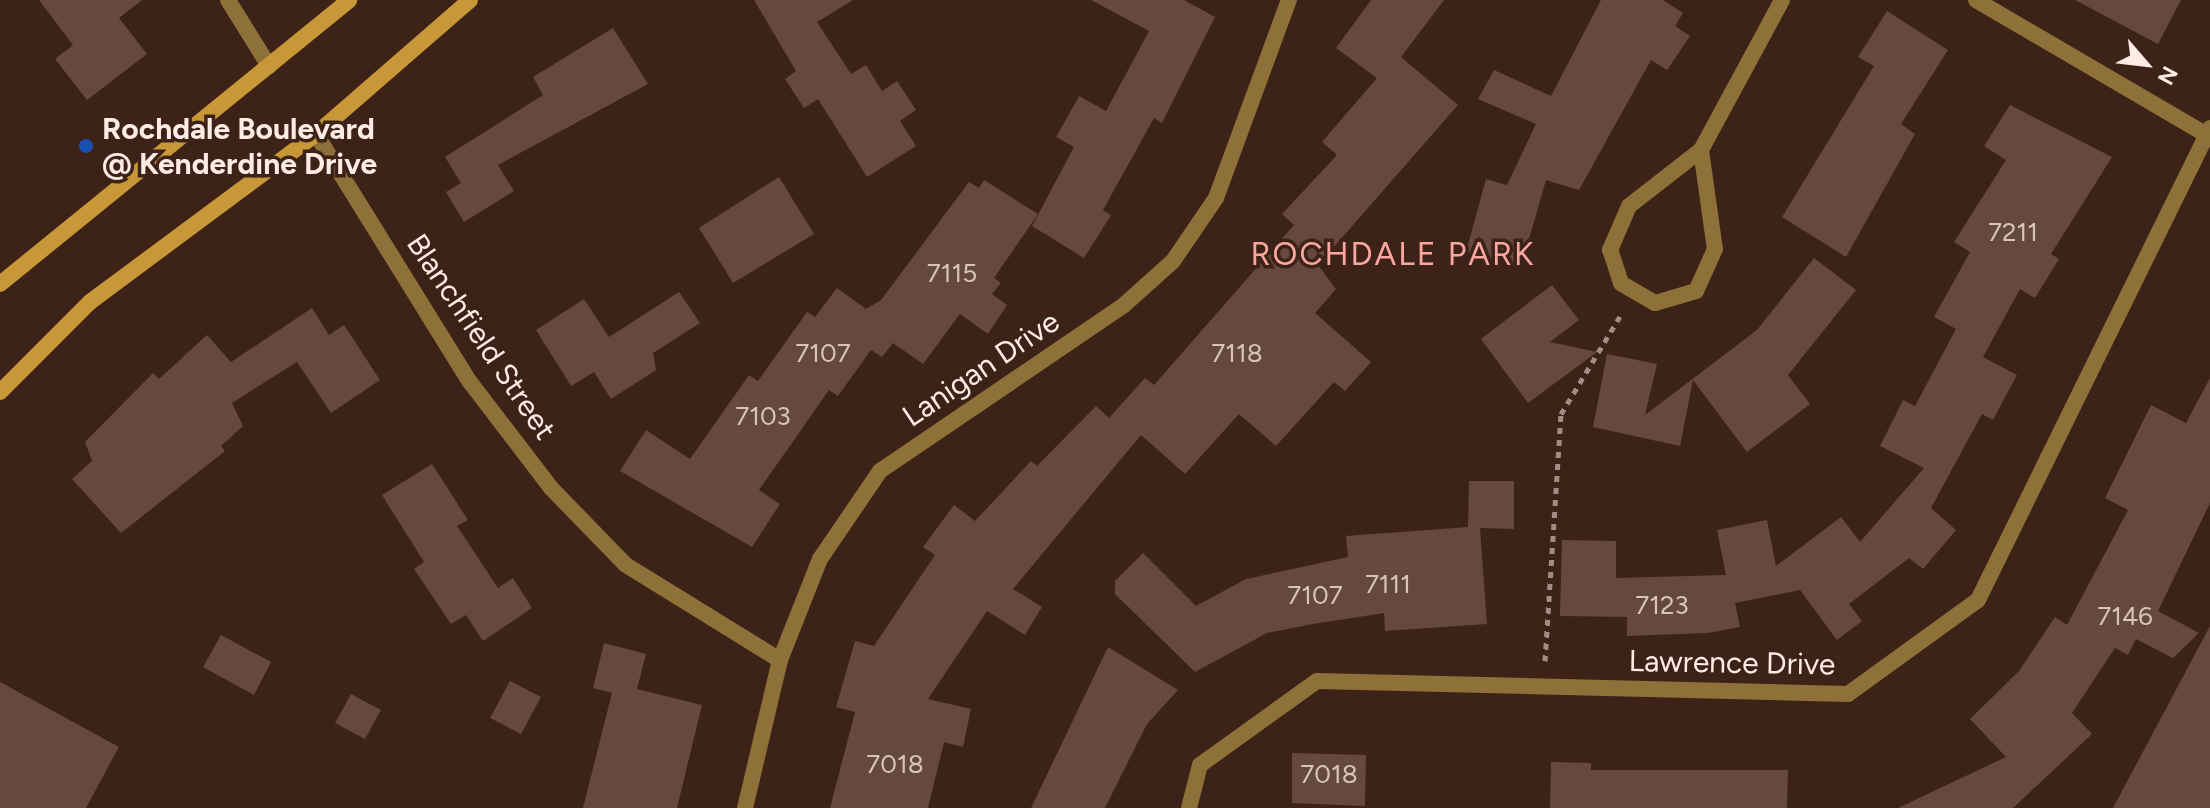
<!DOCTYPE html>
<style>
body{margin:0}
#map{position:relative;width:2210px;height:808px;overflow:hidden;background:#3c2217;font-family:Figtree,sans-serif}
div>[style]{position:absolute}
.building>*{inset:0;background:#66493d}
.path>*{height:5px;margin-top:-2.5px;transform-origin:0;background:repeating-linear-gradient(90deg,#a28c83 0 6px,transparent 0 12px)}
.street>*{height:16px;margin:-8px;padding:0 8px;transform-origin:8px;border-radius:8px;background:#8e7139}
.secondary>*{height:16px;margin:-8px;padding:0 8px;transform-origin:8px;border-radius:8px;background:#c89838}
.dots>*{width:22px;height:22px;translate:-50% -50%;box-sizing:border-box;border:4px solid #3c2217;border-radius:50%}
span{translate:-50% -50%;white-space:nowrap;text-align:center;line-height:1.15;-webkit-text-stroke:7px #3c2217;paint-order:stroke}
.number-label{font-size:26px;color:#d9c3bb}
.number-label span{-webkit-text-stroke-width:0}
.poi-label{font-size:30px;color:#ffece5;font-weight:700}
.left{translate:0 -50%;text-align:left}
.street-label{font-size:30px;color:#ffece5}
.neighbourhood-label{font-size:32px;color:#faa7a2;letter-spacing:2px}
.north{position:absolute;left:2106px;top:24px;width:80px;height:80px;-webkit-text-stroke:6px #3c2217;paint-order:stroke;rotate:118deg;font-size:22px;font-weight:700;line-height:32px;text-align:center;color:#ffece5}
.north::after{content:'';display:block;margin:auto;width:28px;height:36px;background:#ffece5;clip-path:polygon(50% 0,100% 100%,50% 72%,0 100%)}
</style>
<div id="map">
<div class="building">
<i style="clip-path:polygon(39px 0,142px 0,119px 18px,147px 54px,87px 100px,55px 59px,73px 45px)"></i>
<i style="clip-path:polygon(754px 0,853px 0,817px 22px,851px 74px,866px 65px,882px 91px,897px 81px,916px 110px,900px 121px,916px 146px,867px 177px,818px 99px,804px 108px,785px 79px,796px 71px)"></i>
<i style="clip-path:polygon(1091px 0,1184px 0,1215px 17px,1162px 123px,1154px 118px,1103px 210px,1111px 215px,1084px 258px,1032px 226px,1074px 147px,1056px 137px,1079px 96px,1106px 111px,1149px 31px)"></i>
<i style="clip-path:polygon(1371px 0,1444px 0,1401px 57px,1458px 105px,1318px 265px,1336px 289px,1315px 313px,1371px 362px,1345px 391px,1334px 382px,1276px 446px,1239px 414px,1185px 474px,1141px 435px,1013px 589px,1042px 607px,1025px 635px,987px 611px,928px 699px,971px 709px,963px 747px,944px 742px,928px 808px,830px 808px,855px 712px,836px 707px,855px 641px,874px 646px,935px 555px,923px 547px,954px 505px,975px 521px,1031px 461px,1037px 466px,1096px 406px,1109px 418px,1145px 378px,1154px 385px,1294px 225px,1282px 214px,1337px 155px,1322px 142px,1377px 78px,1336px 48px)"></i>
<i style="clip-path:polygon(1601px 0,1663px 0,1683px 13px,1675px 26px,1690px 36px,1667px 70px,1651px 60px,1579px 190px,1546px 180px,1521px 267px,1466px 252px,1486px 179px,1507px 185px,1536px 124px,1478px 99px,1494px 70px,1551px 96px)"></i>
<i style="clip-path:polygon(2075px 0,2181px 0,2158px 44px)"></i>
<i style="clip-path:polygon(1887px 11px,1948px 50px,1901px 124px,1915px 134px,1846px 257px,1782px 217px,1874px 66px,1858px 57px)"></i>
<i style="clip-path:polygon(613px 28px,648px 84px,498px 165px,514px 191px,464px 222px,446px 192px,461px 183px,445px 157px,543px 95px,533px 77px)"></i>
<i style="clip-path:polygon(2010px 105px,2112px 157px,2051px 254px,2059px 259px,2035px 298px,2020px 289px,1983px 357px,2017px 375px,1993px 420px,1982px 414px,1931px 508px,1956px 530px,1923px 569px,1909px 558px,1849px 604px,1862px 621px,1837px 640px,1800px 590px,1735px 603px,1740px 627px,1708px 633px,1627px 636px,1627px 617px,1560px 616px,1562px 540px,1616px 541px,1616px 578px,1726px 575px,1717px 530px,1767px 520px,1776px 566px,1841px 517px,1860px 542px,1924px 468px,1880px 446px,1903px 400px,1915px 406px,1956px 329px,1934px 317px,1970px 252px,1954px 242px,2006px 160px,1984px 146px)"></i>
<i style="clip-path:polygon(779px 177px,814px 234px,733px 283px,699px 228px)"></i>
<i style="clip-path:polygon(984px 180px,1038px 214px,994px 278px,1001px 283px,992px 294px,1007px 305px,988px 334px,960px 314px,923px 364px,893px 343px,882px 357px,871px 350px,838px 396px,829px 390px,759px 490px,780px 504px,752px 547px,620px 471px,646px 430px,690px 459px,749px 375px,758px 381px,807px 312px,815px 317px,837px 288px,866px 309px,881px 300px,969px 182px,979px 188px)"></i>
<i style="clip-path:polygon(1814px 258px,1856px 290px,1788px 375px,1810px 404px,1747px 452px,1693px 380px,1680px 446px,1593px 427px,1607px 354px,1657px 364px,1645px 415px,1757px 330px)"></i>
<i style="clip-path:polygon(1552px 285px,1579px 320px,1550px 342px,1597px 352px,1528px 403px,1481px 339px)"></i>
<i style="clip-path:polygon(679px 292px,700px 323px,653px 353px,656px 370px,611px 399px,594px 372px,571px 386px,536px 330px,584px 299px,609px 337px)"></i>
<i style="clip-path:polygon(312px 308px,329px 335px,344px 325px,380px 380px,331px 413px,297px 362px,232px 403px,243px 426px,221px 446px,225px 451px,121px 533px,72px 479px,92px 461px,85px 442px,153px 373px,159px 379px,207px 335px,231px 362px)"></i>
<i style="clip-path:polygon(2210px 378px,2210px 503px,2158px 611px,2199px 633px,2173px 658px,2136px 639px,2128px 655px,2115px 648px,2072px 713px,2092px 734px,2013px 808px,1898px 808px,2006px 757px,1970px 719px,2019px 671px,2055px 617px,2067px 625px,2128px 510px,2105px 498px,2151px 405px,2186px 423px)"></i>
<i style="clip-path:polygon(432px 464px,468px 520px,457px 526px,498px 588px,513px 578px,532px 608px,483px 641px,466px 615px,451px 624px,414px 569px,424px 562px,382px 495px)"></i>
<i style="clip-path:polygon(1469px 481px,1514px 481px,1514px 529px,1480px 528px,1487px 624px,1385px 631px,1384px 613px,1313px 624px,1267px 633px,1195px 672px,1115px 594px,1115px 581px,1143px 553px,1196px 606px,1246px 579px,1348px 557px,1346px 536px,1468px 527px)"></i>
<i style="clip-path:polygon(2210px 626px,2210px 808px,2113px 808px)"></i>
<i style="clip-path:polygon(221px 635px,271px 662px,254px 695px,203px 667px)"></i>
<i style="clip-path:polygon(604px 643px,646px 654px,637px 689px,702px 705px,677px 808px,583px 808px,612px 693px,593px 688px)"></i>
<i style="clip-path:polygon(1108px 647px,1178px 690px,1147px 724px,1105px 808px,1031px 808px)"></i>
<i style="clip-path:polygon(510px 681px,541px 697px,521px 734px,490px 718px)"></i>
<i style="clip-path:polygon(0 682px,119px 747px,86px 808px,0 808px)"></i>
<i style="clip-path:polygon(351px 694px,381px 710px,365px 739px,335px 723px)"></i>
<i style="clip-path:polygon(1292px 753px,1366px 755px,1365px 806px,1292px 803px)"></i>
<i style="clip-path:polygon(1551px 762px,1591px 763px,1591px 770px,1788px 770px,1787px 808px,1550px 808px)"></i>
</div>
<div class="path">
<i style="left:1545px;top:661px;width:248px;rotate:-86.3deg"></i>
<i style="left:1561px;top:414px;width:118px;rotate:-58.9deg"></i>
</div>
<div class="street">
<i style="left:228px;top:0;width:78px;rotate:58.2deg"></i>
<i style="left:1976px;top:0;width:271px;rotate:30.3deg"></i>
<i style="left:316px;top:134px;width:292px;rotate:58.2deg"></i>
<i style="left:470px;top:382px;width:133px;rotate:52.6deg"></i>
<i style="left:551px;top:488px;width:107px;rotate:45.8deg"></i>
<i style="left:626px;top:565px;width:181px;rotate:31.7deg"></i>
<i style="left:1701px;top:150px;width:100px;rotate:82deg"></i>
<i style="left:1715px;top:249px;width:46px;rotate:114.3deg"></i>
<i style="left:1696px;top:291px;width:43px;rotate:163.7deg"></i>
<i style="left:1655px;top:303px;width:39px;rotate:-150deg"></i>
<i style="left:1621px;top:283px;width:35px;rotate:-108deg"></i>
<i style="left:1610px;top:250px;width:48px;rotate:-66.6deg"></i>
<i style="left:1629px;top:206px;width:91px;rotate:-37.9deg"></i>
<i style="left:1701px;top:150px;width:170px;rotate:-61.6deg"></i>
<i style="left:745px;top:808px;width:152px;rotate:-76.7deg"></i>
<i style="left:780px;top:660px;width:109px;rotate:-68.4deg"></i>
<i style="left:820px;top:559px;width:107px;rotate:-55.7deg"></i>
<i style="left:880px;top:471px;width:295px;rotate:-34.2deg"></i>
<i style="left:1124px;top:305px;width:66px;rotate:-41.9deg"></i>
<i style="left:1173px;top:261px;width:76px;rotate:-55.7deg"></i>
<i style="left:1216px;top:198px;width:211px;rotate:-69.8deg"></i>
<i style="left:1189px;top:808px;width:44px;rotate:-75.7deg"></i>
<i style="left:1200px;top:765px;width:144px;rotate:-35.7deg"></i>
<i style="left:1317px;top:681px;width:531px;rotate:1.4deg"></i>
<i style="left:1848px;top:694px;width:160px;rotate:-35.9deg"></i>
<i style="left:1978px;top:600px;width:526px;rotate:-63.82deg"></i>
</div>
<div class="secondary">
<i style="left:0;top:284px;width:450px;rotate:-39.1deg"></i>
<i style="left:0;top:392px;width:127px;rotate:-45deg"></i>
<i style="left:90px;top:302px;width:282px;rotate:-36.6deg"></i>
<i style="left:316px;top:134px;width:204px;rotate:-41deg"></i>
</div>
<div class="dots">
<i style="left:86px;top:146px;background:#1a4fb4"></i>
</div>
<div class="number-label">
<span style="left:2013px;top:233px">7211</span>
<span style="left:952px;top:274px">7115</span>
<span style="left:823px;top:354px">7107</span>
<span style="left:1237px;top:354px">7118</span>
<span style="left:763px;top:417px">7103</span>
<span style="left:1388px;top:585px">7111</span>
<span style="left:1315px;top:596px">7107</span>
<span style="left:1662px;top:606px">7123</span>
<span style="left:2125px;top:617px">7146</span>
<span style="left:895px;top:765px">7018</span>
<span style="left:1329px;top:775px">7018</span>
</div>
<div class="poi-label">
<span class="left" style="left:102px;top:146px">Rochdale Boulevard<br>@ Kenderdine Drive</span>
</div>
<div class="street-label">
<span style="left:481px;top:337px;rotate:56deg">Blanchfield Street</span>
<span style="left:981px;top:369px;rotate:-34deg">Lanigan Drive</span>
<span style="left:1732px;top:663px;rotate:1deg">Lawrence Drive</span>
</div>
<div class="neighbourhood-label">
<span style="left:1393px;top:254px">ROCHDALE PARK</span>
</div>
<div class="north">N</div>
</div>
